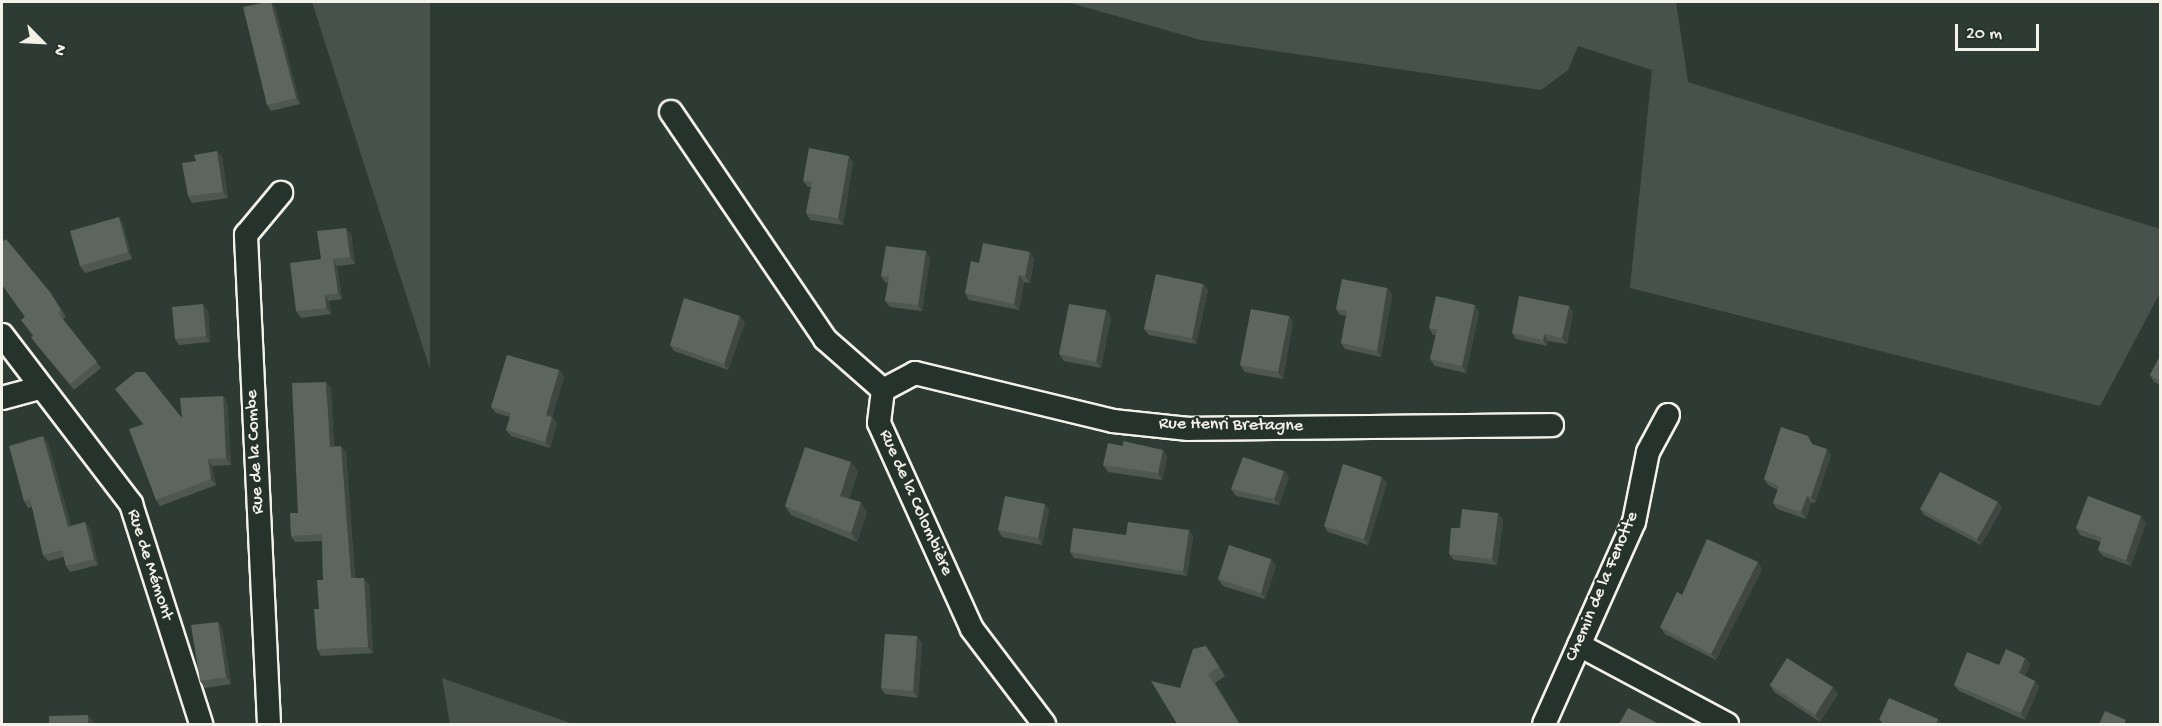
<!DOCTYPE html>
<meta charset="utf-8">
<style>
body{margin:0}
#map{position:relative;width:2162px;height:726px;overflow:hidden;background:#2e3b34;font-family:"Gochi Hand",sans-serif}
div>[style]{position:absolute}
.green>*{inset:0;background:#48524c}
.roads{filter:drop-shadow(2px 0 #f4f1e8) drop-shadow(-2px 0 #f4f1e8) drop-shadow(0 2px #f4f1e8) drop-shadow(0 -2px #f4f1e8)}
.street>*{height:22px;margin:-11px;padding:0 11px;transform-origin:11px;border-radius:11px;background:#26332d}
.wall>*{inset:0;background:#4f5751}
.shaded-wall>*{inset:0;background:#404742}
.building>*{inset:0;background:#5c655e}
span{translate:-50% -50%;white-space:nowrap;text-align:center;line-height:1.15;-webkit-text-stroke:4.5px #26332d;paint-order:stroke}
.street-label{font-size:18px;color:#f4f1e8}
.frame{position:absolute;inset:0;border:3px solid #f4f1e8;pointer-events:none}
.north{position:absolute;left:12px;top:12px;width:60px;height:60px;-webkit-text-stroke:4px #26332d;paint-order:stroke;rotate:114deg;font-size:16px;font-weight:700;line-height:24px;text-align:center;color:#f4f1e8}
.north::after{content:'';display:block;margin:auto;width:21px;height:27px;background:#f4f1e8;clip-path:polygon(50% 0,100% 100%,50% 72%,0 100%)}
.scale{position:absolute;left:1955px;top:24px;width:84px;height:27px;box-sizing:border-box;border:3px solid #f4f1e8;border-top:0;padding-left:8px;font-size:18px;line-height:21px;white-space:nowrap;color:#f4f1e8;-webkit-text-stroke:4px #26332d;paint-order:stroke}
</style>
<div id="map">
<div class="green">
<i style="clip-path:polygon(312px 2px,430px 2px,430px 369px)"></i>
<i style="clip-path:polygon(1067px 2px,1676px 2px,1688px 82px,2160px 229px,2160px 293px,2100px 406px,1630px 288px,1652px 70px,1578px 46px,1568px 70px,1541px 90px,1201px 40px)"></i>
<i style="clip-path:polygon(442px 678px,573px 724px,450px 724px)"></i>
</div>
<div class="roads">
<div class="street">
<i style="left:671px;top:112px;width:274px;rotate:55.8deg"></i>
<i style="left:825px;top:339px;width:77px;rotate:41.3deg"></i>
<i style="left:883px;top:390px;width:33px;rotate:97deg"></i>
<i style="left:879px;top:423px;width:226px;rotate:65.7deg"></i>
<i style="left:972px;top:629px;width:119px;rotate:52.8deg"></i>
<i style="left:2px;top:335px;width:213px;rotate:52.6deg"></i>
<i style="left:131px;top:504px;width:231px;rotate:72.3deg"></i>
<i style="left:883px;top:390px;width:36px;rotate:-28deg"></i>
<i style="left:915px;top:373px;width:204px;rotate:13.6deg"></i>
<i style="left:1113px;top:421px;width:76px;rotate:6deg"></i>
<i style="left:1189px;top:429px;width:363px;rotate:-0.6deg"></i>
<i style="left:2px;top:398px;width:39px;rotate:-15deg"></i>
<i style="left:1579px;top:645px;width:168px;rotate:28.1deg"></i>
<i style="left:269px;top:724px;width:490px;rotate:-92.7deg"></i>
<i style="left:246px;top:235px;width:55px;rotate:-50.2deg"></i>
<i style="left:1544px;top:724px;width:221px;rotate:-66deg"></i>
<i style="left:1634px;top:522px;width:71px;rotate:-78.7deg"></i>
<i style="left:1648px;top:452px;width:42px;rotate:-61.6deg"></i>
</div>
</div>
<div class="wall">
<i style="clip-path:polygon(271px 2px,275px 7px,300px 104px,271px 111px,267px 105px)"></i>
<i style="clip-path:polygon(222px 157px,228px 198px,192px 203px,188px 196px)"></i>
<i style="clip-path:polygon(853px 162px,843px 225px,810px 220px,806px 213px,811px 187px,808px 187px,803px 181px)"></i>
<i style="clip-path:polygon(123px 224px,132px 259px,85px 273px,80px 266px)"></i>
<i style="clip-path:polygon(351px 234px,355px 264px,337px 266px,342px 299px,329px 301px,331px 314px,301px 318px,296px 311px,321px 259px)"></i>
<i style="clip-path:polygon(930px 258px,922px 311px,890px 307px,885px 301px,888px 283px,885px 282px,881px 276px)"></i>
<i style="clip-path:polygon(1034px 258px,1030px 283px,1024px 282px,1019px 310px,969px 300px,965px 293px,979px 263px)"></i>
<i style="clip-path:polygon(1203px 284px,1208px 290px,1196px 344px,1149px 335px,1144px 329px)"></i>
<i style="clip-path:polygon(1387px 288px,1392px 295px,1381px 357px,1345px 349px,1341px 343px,1346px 316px,1340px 315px,1336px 309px)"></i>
<i style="clip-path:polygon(50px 292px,66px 317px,63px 319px,101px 368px,74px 390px,35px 343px,31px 337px,33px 336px,21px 320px,25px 317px)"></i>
<i style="clip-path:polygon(1569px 306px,1573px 313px,1567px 344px,1548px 341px,1547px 346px,1516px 339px,1512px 333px)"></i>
<i style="clip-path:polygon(1106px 310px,1111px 317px,1101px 368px,1064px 361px,1059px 354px)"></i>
<i style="clip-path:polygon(208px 311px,210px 342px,179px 345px,175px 339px)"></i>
<i style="clip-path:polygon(1479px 312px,1466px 373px,1435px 366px,1430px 359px,1436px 335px,1433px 335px,1429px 328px)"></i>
<i style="clip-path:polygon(1289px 316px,1293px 322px,1283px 379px,1245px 372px,1240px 365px)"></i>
<i style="clip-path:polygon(745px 322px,728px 370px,674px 351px,670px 345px)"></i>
<i style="clip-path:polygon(2160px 356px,2160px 385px,2154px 382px,2150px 375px)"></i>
<i style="clip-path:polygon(559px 370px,564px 377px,552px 417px,557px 423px,550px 448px,511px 436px,506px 430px,510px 417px,496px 413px,491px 407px)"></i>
<i style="clip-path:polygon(331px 388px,334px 446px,346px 452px,355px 578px,369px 584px,373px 653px,321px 656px,317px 649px,319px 609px,323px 580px,322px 541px,295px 542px,291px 536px,298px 513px)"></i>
<i style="clip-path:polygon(115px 389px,182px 418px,223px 396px,227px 402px,231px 465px,212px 466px,216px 485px,160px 506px,156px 500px,143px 424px)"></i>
<i style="clip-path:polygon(48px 443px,71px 526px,85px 522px,90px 529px,98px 565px,70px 572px,66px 566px,64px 557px,48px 561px,43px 555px,32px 507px,28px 508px,24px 501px)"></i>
<i style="clip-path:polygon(1813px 445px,1831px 455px,1815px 503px,1811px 502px,1806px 519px,1777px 509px,1773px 503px,1778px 490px,1768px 485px,1764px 479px)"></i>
<i style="clip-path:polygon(1123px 446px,1163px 450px,1167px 457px,1162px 480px,1108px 472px,1103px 465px)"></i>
<i style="clip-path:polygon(858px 471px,849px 499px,867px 512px,857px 542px,791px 515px,785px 506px)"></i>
<i style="clip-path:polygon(1284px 471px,1289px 477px,1279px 505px,1236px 496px,1231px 489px)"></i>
<i style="clip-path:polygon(1387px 483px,1368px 545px,1328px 532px,1324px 526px)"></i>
<i style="clip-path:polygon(2002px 508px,1981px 545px,1924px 515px,1920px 509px)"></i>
<i style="clip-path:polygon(1049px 510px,1042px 545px,1002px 537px,998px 530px)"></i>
<i style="clip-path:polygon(1498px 513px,1503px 520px,1497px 565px,1454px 560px,1449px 554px,1460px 528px)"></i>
<i style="clip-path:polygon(2146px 523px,2131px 566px,2103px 556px,2098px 550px,2101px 542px,2080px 535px,2076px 528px)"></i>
<i style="clip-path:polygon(1189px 530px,1193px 536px,1187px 576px,1074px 558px,1070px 552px,1126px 535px)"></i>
<i style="clip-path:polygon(1271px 559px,1276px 566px,1265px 599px,1223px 586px,1218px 579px)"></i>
<i style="clip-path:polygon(1762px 569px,1716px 660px,1665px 634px,1660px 627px)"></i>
<i style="clip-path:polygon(218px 622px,222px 628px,231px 684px,205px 688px,200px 681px)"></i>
<i style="clip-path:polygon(922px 643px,918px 698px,885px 694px,881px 688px)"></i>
<i style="clip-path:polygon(1212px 655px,1225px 676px,1215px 683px,1240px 724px,1177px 724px,1180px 688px)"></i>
<i style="clip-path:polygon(2025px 658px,2030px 664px,2025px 676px,2035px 681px,2039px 687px,2025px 720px,1959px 691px,1954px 685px,1999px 665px)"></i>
<i style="clip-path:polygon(1770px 685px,1838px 694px,1820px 722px,1774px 692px)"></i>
</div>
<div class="shaded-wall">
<i style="clip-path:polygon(271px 2px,275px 7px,300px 104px,296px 98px)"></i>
<i style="clip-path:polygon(217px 151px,222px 157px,228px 198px,223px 192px)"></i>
<i style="clip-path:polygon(849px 156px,853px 162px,843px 225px,838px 218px)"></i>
<i style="clip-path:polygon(119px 217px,123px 224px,132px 259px,128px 252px)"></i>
<i style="clip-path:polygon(346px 228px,351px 234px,355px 264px,350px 257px)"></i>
<i style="clip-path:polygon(926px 251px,930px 258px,922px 311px,918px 305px)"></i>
<i style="clip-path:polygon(1030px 252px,1034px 258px,1030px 283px,1025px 276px)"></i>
<i style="clip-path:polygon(333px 259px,337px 266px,342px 299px,338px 293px)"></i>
<i style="clip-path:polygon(1019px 275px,1024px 282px,1019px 310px,1014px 304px)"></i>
<i style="clip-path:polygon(1203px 284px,1208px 290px,1196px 344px,1192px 338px)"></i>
<i style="clip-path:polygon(1387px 288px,1392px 295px,1381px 357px,1377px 351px)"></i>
<i style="clip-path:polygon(325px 295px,329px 301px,331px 314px,326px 308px)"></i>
<i style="clip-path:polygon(203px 304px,208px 311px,210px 342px,206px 336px)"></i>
<i style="clip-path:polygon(1475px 305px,1479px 312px,1466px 373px,1462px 366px)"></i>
<i style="clip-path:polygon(1569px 306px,1573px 313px,1567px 344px,1562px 338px)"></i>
<i style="clip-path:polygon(1106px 310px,1111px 317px,1101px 368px,1096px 362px)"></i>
<i style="clip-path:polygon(740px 316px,745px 322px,728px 370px,724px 364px)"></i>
<i style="clip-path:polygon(1289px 316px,1293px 322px,1283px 379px,1278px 372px)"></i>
<i style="clip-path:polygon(1544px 334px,1548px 341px,1547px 346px,1543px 340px)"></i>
<i style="clip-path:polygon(559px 370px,564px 377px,551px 421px,546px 415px)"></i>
<i style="clip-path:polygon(326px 382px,331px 388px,334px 453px,330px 447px)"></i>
<i style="clip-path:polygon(223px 396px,227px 402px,231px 465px,226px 458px)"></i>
<i style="clip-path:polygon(552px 417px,557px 423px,550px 448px,545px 442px)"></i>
<i style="clip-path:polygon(43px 436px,48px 443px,73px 533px,68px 527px)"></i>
<i style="clip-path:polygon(341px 446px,346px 452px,355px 585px,351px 578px)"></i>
<i style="clip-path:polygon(1827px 449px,1831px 455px,1815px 503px,1811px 497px)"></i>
<i style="clip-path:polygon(1163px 450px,1167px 457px,1162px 480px,1158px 473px)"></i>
<i style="clip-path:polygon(208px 459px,212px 466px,216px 485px,211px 479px)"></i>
<i style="clip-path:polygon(851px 462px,858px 471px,847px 505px,840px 496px)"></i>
<i style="clip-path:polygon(1284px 471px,1289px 477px,1279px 505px,1274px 499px)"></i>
<i style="clip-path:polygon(1382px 477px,1387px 483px,1368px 545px,1364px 539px)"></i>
<i style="clip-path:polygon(1807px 496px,1811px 502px,1806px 519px,1801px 512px)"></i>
<i style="clip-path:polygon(861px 502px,867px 512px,857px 542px,851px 533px)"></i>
<i style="clip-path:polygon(1998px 502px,2002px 508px,1981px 545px,1977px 539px)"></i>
<i style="clip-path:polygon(1045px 504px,1049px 510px,1042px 545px,1038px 538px)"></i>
<i style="clip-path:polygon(1498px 513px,1503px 520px,1497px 565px,1492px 559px)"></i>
<i style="clip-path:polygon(2141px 516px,2146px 523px,2131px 566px,2126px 560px)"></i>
<i style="clip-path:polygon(85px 522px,90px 529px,98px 565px,94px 559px)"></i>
<i style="clip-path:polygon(1189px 530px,1193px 536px,1187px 576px,1183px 571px)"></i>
<i style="clip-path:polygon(1271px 559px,1276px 566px,1265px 599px,1261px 593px)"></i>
<i style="clip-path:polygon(1758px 562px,1762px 569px,1716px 660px,1711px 654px)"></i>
<i style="clip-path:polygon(364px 578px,369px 584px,373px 653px,368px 647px)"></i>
<i style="clip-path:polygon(218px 622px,222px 628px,231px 684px,226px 677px)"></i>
<i style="clip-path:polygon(917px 636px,922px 643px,918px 698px,913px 691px)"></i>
<i style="clip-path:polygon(2025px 658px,2030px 664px,2023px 680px,2019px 673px)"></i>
<i style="clip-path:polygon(2035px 681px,2039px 687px,2025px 720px,2021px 713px)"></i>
<i style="clip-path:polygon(1833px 687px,1838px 694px,1820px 722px,1815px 715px)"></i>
<i style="clip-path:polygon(88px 715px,93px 721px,93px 724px,88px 724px)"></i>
<i style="clip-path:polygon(1938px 719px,1942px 724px,1936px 724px)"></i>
</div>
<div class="building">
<i style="clip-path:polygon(267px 2px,271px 2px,296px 98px,267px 105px,243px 7px)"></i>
<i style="clip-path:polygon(809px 148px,849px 156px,838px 218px,806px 213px,812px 182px,803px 181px)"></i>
<i style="clip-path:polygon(217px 151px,223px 192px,188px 196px,182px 163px,196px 161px,194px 155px)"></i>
<i style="clip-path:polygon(119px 217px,128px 252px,80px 266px,70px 231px)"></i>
<i style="clip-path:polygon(346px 228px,350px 257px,333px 259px,338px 293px,325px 295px,326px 308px,296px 311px,290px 263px,321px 259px,317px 231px)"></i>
<i style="clip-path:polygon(6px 239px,50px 292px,61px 310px,58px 313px,97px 362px,70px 384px,31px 337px,34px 336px,21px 320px,25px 317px,2px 285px,2px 242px)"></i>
<i style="clip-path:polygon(983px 243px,1030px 252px,1025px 276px,1019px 275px,1014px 304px,965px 293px,971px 261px,979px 263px)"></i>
<i style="clip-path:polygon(886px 246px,926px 251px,918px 305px,885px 301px,889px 277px,881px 276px)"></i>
<i style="clip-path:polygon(1156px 274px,1203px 284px,1192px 338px,1144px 329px)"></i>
<i style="clip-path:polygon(1342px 279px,1387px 288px,1377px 351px,1341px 343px,1347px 311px,1336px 309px)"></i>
<i style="clip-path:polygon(1436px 296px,1475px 305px,1462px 366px,1430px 359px,1437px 330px,1429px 328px)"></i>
<i style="clip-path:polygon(1519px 296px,1569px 306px,1562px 338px,1544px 334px,1543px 340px,1512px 333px)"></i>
<i style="clip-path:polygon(684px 298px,740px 316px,724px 364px,670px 345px)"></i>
<i style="clip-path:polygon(203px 304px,206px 336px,175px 339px,172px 307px)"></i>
<i style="clip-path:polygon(1069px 304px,1106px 310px,1096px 362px,1059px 354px)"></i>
<i style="clip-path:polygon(1251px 309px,1289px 316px,1278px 372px,1240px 365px)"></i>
<i style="clip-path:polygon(507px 355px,559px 370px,546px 415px,552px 417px,545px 442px,506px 430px,511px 413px,491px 407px)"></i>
<i style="clip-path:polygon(2160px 356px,2160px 381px,2150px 375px)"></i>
<i style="clip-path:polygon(136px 372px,145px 372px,182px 418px,180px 398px,223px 396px,226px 458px,208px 459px,211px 479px,156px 500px,129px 429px,144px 424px,115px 389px)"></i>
<i style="clip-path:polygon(326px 382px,330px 447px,341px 446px,351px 578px,364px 578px,368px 647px,317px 649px,314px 609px,319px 609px,317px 580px,323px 580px,322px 534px,291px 536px,290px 513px,298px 513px,292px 383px)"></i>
<i style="clip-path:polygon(1781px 427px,1808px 436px,1812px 444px,1827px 449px,1811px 497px,1807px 496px,1801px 512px,1773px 503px,1779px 486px,1764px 479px)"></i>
<i style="clip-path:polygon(43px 436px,68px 527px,85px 522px,94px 559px,66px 566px,62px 550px,43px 555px,30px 499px,24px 501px,9px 446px)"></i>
<i style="clip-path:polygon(1123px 441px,1163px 450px,1158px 473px,1103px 465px,1108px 443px,1123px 446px)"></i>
<i style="clip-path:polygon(805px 447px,851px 462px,840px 496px,861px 502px,851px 533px,785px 506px)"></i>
<i style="clip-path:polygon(1243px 457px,1284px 471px,1274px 499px,1231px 489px)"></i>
<i style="clip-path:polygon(1343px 464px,1382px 477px,1364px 539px,1324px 526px)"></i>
<i style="clip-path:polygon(1940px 472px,1998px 502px,1977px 539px,1920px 509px)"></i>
<i style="clip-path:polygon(1005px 496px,1045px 504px,1038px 538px,998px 530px)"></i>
<i style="clip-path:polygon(2088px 496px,2141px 516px,2126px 560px,2098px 550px,2102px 538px,2076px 528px)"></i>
<i style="clip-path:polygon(1462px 509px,1498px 513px,1492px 559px,1449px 554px,1451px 528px,1460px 528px)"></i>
<i style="clip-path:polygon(1128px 522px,1189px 530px,1183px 571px,1070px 552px,1073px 528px,1126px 535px)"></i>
<i style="clip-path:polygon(1707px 539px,1758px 562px,1711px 654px,1660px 627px,1677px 592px,1682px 595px)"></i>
<i style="clip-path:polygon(1229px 545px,1271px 559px,1261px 593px,1218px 579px)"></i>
<i style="clip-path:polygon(218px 622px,226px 677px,200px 681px,191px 625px)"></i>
<i style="clip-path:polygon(885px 634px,917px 636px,913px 691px,881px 688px)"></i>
<i style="clip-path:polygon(1206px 646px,1219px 667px,1208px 674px,1238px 722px,1233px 724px,1177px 724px,1151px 681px,1180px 688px,1193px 649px)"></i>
<i style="clip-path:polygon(2006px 649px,2025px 658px,2019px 673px,2035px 681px,2021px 713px,1954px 685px,1967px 652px,1999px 665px)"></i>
<i style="clip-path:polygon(1787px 658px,1833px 687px,1815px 715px,1770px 685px)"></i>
<i style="clip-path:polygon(1889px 698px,1938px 719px,1936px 724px,1881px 724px,1882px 722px,1879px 720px)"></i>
<i style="clip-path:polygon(1628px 708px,1659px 724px,1619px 724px)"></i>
<i style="clip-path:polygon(2105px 711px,2126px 720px,2124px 724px,2099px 724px)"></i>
<i style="clip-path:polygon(88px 715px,88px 724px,49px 724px,49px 716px)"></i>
</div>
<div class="street-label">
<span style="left:1231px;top:426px;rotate:1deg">Rue Henri Bretagne</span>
<span style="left:256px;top:452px;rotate:-93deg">Rue de la Combe</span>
<span style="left:915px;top:503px;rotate:66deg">Rue de la Colombière</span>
<span style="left:149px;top:565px;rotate:72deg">Rue de Mémont</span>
<span style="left:1603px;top:587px;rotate:-67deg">Chemin de la Fenotte</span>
</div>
<div class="frame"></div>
<div class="north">N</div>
<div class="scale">20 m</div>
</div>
